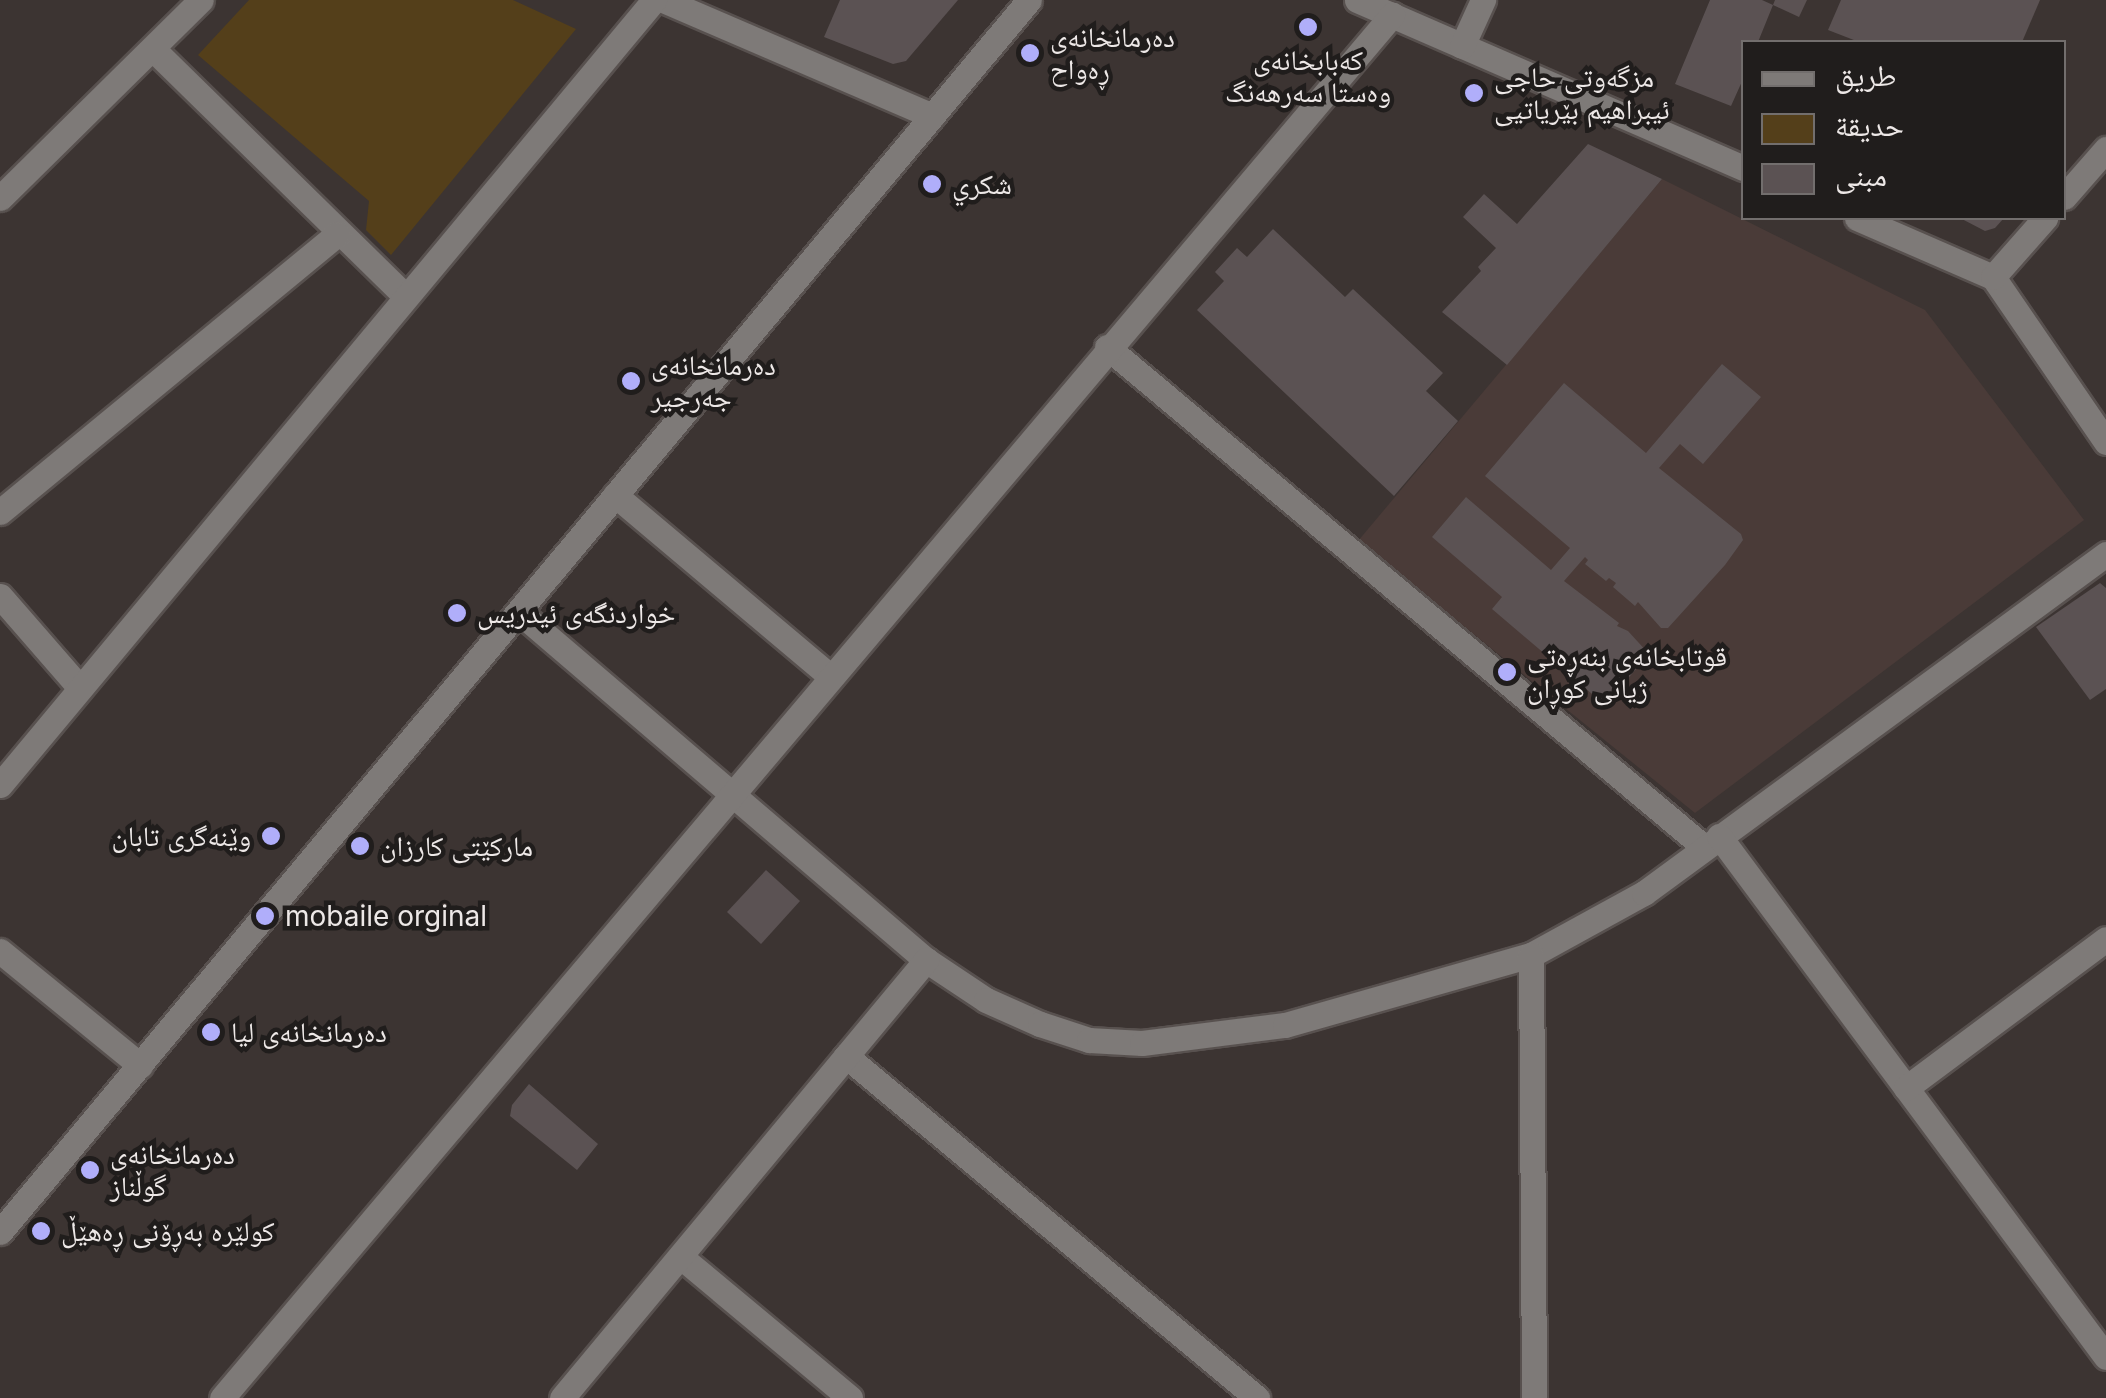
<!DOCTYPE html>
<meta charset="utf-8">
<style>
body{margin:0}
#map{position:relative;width:2106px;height:1398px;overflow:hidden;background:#3c3432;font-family:Inter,"Noto Naskh Arabic",sans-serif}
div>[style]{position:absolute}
.built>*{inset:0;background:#4a3b38}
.green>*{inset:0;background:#543f1a}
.building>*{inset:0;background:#5b5253}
.roads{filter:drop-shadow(2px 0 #58514f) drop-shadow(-2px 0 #58514f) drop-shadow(0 2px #58514f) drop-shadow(0 -2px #58514f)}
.minor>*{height:25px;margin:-12.5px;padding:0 12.5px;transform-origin:12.5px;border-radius:12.5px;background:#7e7a78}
.dots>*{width:28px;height:28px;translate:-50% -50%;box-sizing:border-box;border:5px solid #201d1c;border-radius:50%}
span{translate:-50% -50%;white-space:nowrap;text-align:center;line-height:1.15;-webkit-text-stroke:9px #201d1c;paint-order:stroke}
.poi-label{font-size:28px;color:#ede8e7}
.left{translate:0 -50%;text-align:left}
.right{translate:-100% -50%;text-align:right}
.legend{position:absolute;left:1741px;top:40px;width:325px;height:180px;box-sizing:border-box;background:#201d1c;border:2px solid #726e6d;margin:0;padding:12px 18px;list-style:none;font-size:30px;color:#ede8e7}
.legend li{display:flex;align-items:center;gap:20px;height:50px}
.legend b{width:50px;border:2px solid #726e6d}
</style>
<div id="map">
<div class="built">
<i style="clip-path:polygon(1662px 179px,1925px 310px,2084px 520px,1695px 813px,1358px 541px)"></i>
</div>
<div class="green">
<i style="clip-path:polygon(249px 0,513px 0,576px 29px,391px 255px,366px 230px,369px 201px,198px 55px)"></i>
</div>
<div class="building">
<i style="clip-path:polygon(840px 0,958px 0,906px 61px,893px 64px,824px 37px)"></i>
<i style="clip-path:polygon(1710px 0,1762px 0,1773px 5px,1758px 42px,1744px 42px,1744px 77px,1731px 106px,1675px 84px)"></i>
<i style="clip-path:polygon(1775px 0,1807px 0,1799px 17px,1773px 5px)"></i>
<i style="clip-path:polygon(1841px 0,2040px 0,2022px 42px,1859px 42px,1828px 30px)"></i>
<i style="clip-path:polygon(1588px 144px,1662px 179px,1507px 365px,1442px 312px,1481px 271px,1478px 267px,1496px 248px,1463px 217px,1484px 194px,1517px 224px)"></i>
<i style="clip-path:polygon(1960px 218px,2004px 218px,1995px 228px,1985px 231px)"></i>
<i style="clip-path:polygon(1273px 229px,1345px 297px,1353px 289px,1443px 373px,1426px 391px,1458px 421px,1394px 496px,1197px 310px,1224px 281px,1215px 272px,1237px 248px,1247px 257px)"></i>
<i style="clip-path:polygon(1722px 364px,1761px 397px,1703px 464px,1680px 444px,1659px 468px,1741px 534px,1743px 540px,1725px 565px,1668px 628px,1661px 628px,1638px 602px,1635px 606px,1613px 587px,1616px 583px,1609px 578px,1606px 581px,1585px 564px,1588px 560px,1585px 557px,1564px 581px,1619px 623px,1617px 626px,1628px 631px,1649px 654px,1605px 705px,1492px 609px,1502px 597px,1432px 537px,1466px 497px,1551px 570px,1570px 548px,1485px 476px,1564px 383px,1646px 453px)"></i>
<i style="clip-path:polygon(2100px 583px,2106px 588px,2106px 689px,2090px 700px,2036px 627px)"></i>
<i style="clip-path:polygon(766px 870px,800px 901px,761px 944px,727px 912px)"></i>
<i style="clip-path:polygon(529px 1084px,598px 1144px,577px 1170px,510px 1116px,512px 1105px)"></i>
</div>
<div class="roads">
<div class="minor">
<i style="left:663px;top:0;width:293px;rotate:23.3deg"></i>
<i style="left:1357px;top:0;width:422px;rotate:23.5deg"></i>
<i style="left:1462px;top:46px;width:51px;rotate:-65.5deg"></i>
<i style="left:154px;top:50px;width:351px;rotate:44.4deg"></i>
<i style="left:2064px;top:197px;width:64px;rotate:-48.8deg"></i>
<i style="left:0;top:198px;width:282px;rotate:-44.6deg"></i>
<i style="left:1857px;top:218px;width:148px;rotate:23.5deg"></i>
<i style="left:1993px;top:277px;width:200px;rotate:55.6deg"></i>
<i style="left:1993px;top:277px;width:79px;rotate:-48.6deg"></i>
<i style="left:1107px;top:347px;width:779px;rotate:39.95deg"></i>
<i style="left:615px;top:495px;width:281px;rotate:40.1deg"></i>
<i style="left:0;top:512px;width:437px;rotate:-39.5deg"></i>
<i style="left:0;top:596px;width:122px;rotate:49deg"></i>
<i style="left:519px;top:612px;width:535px;rotate:40.53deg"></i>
<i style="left:926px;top:960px;width:72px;rotate:33.7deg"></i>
<i style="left:986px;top:1000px;width:59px;rotate:24deg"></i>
<i style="left:1040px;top:1024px;width:52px;rotate:18.1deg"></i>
<i style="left:1089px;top:1040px;width:53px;rotate:3.2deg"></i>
<i style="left:1142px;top:1043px;width:144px;rotate:-7.2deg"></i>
<i style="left:1285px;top:1025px;width:256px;rotate:-15.9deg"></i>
<i style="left:1531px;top:955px;width:129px;rotate:-28.8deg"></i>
<i style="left:1644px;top:893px;width:573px;rotate:-36.27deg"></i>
<i style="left:0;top:785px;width:1022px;rotate:-50.2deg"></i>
<i style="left:1719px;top:836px;width:649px;rotate:53.39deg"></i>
<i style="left:0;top:951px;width:181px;rotate:39.2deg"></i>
<i style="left:1531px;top:955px;width:443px;rotate:89.6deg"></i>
<i style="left:846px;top:1056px;width:535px;rotate:39.76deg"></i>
<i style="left:1906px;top:1088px;width:249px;rotate:-36.7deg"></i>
<i style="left:0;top:1232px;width:1605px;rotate:-50.13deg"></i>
<i style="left:681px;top:1257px;width:220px;rotate:39.8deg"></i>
<i style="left:222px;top:1398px;width:1812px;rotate:-49.77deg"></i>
<i style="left:562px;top:1398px;width:570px;rotate:-50.27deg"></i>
</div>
</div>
<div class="dots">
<i style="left:1308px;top:27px;background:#b0aefa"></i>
<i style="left:1030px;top:53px;background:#b0aefa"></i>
<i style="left:1474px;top:93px;background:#b0aefa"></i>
<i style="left:932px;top:184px;background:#b0aefa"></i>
<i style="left:631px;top:381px;background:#b0aefa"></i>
<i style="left:457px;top:613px;background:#b0aefa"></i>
<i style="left:1507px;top:672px;background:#b0aefa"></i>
<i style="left:271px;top:836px;background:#b0aefa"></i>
<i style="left:360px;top:846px;background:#b0aefa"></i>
<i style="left:265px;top:916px;background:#b0aefa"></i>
<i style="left:211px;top:1032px;background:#b0aefa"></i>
<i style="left:90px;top:1170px;background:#b0aefa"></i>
<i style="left:41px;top:1231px;background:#b0aefa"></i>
</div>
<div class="poi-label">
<span class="left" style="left:1050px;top:53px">دەرمانخانەی<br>ڕەواح</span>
<span style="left:1308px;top:76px">کەبابخانەی<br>وەستا سەرهەنگ</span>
<span class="left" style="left:1494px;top:93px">مزگەوتی حاجی<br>ئیبراهیم بێریاتیی</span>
<span class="left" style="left:952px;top:184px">شكري</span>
<span class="left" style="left:651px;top:381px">دەرمانخانەی<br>جەرجیر</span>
<span class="left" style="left:477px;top:613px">خواردنگەی ئیدریس</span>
<span class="left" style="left:1527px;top:672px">قوتابخانەی بنەڕەتی<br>ژیانی کوڕان</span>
<span class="right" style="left:251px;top:836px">وێنەگری تابان</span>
<span class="left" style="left:380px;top:846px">مارکێتی کارزان</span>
<span class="left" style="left:285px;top:916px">mobaile orginal</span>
<span class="left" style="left:231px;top:1032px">دەرمانخانەی لیا</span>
<span class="left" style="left:110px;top:1170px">دەرمانخانەی<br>گوڵناز</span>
<span class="left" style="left:61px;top:1231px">کولێرە بەڕۆنی ڕەهێڵ</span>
</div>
<ul class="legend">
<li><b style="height:12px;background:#7e7a78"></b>طريق</li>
<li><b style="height:28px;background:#543f1a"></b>حديقة</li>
<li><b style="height:28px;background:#5b5253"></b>مبنى</li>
</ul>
</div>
